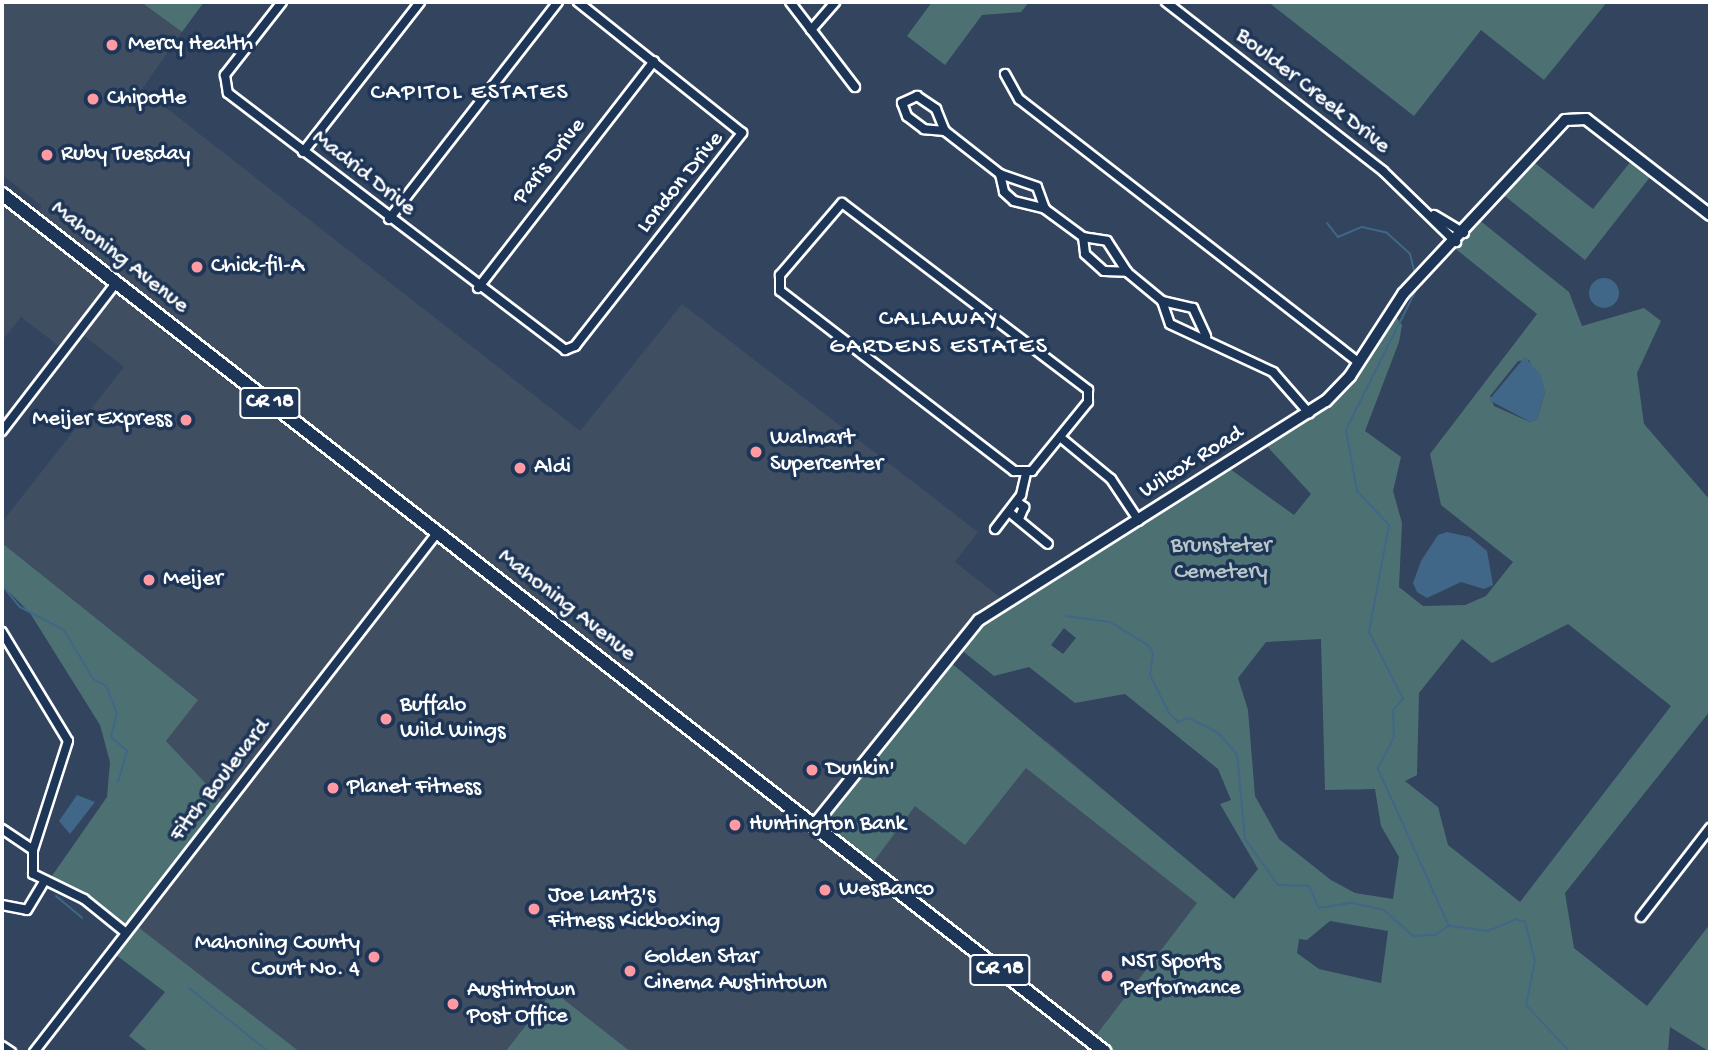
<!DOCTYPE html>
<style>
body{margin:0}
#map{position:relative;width:1712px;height:1054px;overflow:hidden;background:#32445e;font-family:"Gochi Hand",sans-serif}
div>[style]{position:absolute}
.built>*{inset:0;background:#404e62}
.green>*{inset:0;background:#4d7173}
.water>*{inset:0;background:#406787}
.round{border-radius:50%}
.stream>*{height:2px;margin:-1px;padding:0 1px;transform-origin:1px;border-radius:1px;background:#406787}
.roads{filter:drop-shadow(2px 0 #fff) drop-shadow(-2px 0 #fff) drop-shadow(0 2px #fff) drop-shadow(0 -2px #fff)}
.minor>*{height:8px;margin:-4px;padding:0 4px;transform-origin:4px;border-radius:4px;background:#1d3557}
.tertiary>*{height:10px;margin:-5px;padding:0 5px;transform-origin:5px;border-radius:5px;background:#1d3557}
.primary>*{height:12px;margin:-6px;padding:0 6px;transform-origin:6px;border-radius:6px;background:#1d3557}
.dots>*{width:19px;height:19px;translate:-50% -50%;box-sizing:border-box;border:4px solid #1d3557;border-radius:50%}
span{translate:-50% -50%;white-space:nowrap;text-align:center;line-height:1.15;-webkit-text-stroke:7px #1d3557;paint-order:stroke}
.shield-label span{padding:2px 5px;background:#1d3557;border:2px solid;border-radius:5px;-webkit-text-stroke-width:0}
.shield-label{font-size:21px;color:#fff;font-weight:700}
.poi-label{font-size:23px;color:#fff}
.left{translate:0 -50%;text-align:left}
.right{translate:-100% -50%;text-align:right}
.street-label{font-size:23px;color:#fff}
.park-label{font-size:23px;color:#b8c6c7}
.neighbourhood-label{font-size:24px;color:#fff;letter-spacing:2px}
.frame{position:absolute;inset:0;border:4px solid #fff;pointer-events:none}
</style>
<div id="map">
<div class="built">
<i style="clip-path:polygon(evenodd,2px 2px,141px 2px,182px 32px,142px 89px,580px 431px,682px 304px,978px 532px,955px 562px,1006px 602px,898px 715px,915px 806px,1047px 741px,1213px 883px,1105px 1052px,631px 1052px,553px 992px,505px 1052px,300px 1052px,133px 924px,226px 805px,166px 741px,197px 700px,2px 543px,2px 522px,124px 367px,79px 332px,64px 350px,21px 317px,2px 341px,2px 194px,32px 218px,42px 206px,2px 175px,2px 2px,162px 320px,375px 485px,369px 491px,157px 327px,162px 320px)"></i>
</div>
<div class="green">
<i style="clip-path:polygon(141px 2px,204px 2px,182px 32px)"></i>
<i style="clip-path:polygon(932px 2px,1029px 2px,1021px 12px,982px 15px,945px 65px,907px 36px)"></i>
<i style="clip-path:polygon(1268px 2px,1607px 2px,1544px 80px,1481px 30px,1414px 116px)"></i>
<i style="clip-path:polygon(1635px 156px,1654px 172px,1585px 260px,1501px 193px,1530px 159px,1593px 209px)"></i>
<i style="clip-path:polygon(evenodd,1478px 219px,1569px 292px,1582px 326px,1644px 308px,1661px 321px,1637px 373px,1644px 424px,1710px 500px,1710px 711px,1565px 893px,1574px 948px,1647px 1006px,1710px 924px,1710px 1052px,1670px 1027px,1668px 1052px,1105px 1052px,1091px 1042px,1197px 903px,1026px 768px,965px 845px,915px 806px,869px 868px,814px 825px,944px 657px,1234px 899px,1258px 869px,1220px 804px,1231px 800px,1218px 769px,1125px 694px,1075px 703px,1029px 667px,994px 676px,955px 645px,1226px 466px,1294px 515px,1311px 494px,1263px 442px,1326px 401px,1391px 310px,1402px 325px,1399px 342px,1365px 431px,1401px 457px,1393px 491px,1402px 523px,1399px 587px,1423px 606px,1465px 605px,1486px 596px,1513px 562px,1441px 505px,1430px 454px,1537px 314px,1452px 246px,1478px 219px,1529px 360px,1545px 392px,1537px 419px,1530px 422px,1494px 406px,1490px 396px,1518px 361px,1529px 360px,1478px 219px,1568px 624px,1671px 706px,1520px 902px,1448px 845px,1438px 807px,1405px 781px,1417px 775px,1419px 693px,1462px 639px,1492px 663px,1568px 624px,1478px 219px,1064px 628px,1076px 638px,1063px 654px,1051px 645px,1064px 628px,1478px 219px,1321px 639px,1325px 790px,1375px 789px,1381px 826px,1399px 857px,1393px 899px,1355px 893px,1331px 880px,1279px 839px,1255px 796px,1248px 710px,1238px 678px,1266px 642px,1321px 639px,1478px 219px,1330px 921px,1388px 931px,1381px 983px,1319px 969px,1297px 953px,1299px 939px,1307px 940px,1330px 921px)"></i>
<i style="clip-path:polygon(2px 543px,198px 700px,166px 741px,226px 805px,134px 924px,300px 1052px,149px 1052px,129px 1036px,165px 992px,112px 952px,126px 933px,84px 899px,47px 883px,107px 797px,110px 762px,100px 725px,30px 613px,2px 585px)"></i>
<i style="clip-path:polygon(553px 991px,631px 1052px,505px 1052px)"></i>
</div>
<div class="water">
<i class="round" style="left:1589px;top:278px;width:30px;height:30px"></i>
<i style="clip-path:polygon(1525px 357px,1541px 375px,1545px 392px,1537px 419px,1530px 422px,1489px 400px)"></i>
<i style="clip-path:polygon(1447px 532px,1470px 537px,1487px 551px,1493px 585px,1484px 589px,1461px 582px,1427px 598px,1417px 592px,1413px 583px,1421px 561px,1438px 535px)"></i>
<i style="clip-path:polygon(77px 795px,95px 802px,70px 834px,59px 821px)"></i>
</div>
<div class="stream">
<i style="left:1327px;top:223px;width:18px;rotate:52deg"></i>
<i style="left:1338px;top:237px;width:26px;rotate:-23deg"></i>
<i style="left:1362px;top:227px;width:26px;rotate:13deg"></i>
<i style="left:1387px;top:233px;width:31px;rotate:42deg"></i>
<i style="left:1410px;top:254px;width:21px;rotate:76deg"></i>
<i style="left:1418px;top:286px;width:161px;rotate:116.6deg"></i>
<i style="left:1346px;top:430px;width:62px;rotate:79.8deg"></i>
<i style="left:1357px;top:491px;width:47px;rotate:46.7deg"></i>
<i style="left:1389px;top:525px;width:109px;rotate:100.6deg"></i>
<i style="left:1369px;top:632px;width:75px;rotate:63.1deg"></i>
<i style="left:1403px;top:699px;width:15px;rotate:132deg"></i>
<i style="left:1393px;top:710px;width:27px;rotate:88deg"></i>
<i style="left:1394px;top:737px;width:36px;rotate:117deg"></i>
<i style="left:1378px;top:769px;width:172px;rotate:65.7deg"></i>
<i style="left:1449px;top:926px;width:39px;rotate:7deg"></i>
<i style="left:1488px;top:931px;width:30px;rotate:-23deg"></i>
<i style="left:1516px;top:919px;width:9px;rotate:18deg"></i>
<i style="left:1525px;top:922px;width:40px;rotate:75.6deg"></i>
<i style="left:1535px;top:961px;width:45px;rotate:101.6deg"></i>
<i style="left:1526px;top:1005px;width:64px;rotate:46.9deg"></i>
<i style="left:2px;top:585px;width:28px;rotate:51deg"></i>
<i style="left:20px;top:607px;width:50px;rotate:27.6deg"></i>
<i style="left:64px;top:630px;width:57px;rotate:59.4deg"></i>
<i style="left:93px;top:679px;width:15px;rotate:28deg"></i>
<i style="left:106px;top:686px;width:29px;rotate:68deg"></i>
<i style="left:117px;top:713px;width:25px;rotate:104deg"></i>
<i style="left:111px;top:737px;width:21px;rotate:41deg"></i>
<i style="left:127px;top:751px;width:32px;rotate:106deg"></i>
<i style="left:1065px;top:616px;width:45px;rotate:7.6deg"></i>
<i style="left:1110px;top:622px;width:44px;rotate:31.2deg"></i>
<i style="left:1148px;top:645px;width:10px;rotate:61deg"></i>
<i style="left:1153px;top:654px;width:21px;rotate:98deg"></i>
<i style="left:1150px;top:675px;width:42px;rotate:63.4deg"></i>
<i style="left:1169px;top:713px;width:13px;rotate:45deg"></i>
<i style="left:1178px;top:722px;width:12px;rotate:-20deg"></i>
<i style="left:1189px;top:718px;width:33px;rotate:27deg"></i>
<i style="left:1218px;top:733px;width:28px;rotate:48deg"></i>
<i style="left:1237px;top:754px;width:85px;rotate:84.6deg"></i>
<i style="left:1245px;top:839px;width:57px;rotate:54.3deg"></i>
<i style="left:1278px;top:885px;width:31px;rotate:2deg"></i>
<i style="left:1309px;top:886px;width:24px;rotate:66deg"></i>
<i style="left:1319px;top:908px;width:33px;rotate:-9deg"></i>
<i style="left:1352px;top:903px;width:33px;rotate:12deg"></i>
<i style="left:1384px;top:910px;width:39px;rotate:42deg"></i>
<i style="left:1413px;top:936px;width:22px;rotate:-3deg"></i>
<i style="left:1435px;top:935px;width:16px;rotate:-35deg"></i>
<i style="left:56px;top:896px;width:34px;rotate:40deg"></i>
<i style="left:189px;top:988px;width:102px;rotate:38.7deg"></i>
</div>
<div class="roads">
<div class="minor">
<i style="left:282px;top:2px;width:93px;rotate:128deg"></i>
<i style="left:225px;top:75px;width:18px;rotate:81deg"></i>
<i style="left:228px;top:93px;width:424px;rotate:37.3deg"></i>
<i style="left:565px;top:350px;width:11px;rotate:-22deg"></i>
<i style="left:575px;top:346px;width:271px;rotate:-51.9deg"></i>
<i style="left:742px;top:133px;width:210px;rotate:-141.4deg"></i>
<i style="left:790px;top:2px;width:107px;rotate:52.6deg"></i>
<i style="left:1166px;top:2px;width:275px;rotate:37.9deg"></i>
<i style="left:1383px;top:171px;width:102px;rotate:44.2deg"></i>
<i style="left:811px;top:30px;width:37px;rotate:-49deg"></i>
<i style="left:1005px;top:74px;width:29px;rotate:61deg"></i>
<i style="left:1019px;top:99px;width:430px;rotate:37.8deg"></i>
<i style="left:917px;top:96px;width:23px;rotate:34deg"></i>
<i style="left:936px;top:109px;width:24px;rotate:68deg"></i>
<i style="left:945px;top:131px;width:21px;rotate:-175deg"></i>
<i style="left:924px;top:129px;width:21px;rotate:-143deg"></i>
<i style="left:907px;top:116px;width:14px;rotate:-111deg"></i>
<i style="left:902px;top:103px;width:17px;rotate:-25deg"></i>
<i style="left:945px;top:131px;width:70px;rotate:38deg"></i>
<i style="left:1000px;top:174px;width:39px;rotate:19deg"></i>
<i style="left:1037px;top:187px;width:23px;rotate:70deg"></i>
<i style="left:303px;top:152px;width:190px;rotate:-52deg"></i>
<i style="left:1000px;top:174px;width:18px;rotate:77deg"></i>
<i style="left:1004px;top:192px;width:13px;rotate:42deg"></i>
<i style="left:1014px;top:201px;width:32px;rotate:14deg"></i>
<i style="left:1045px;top:209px;width:47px;rotate:36.4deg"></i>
<i style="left:1083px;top:237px;width:24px;rotate:9deg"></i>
<i style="left:1107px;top:241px;width:37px;rotate:57deg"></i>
<i style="left:1127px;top:272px;width:45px;rotate:39.6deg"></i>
<i style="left:1162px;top:301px;width:32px;rotate:13deg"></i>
<i style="left:1193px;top:308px;width:31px;rotate:65deg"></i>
<i style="left:842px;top:203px;width:309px;rotate:37.2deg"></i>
<i style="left:1088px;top:390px;width:12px;rotate:90deg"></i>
<i style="left:1088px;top:402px;width:89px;rotate:129.1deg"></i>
<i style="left:1032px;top:471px;width:18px;rotate:180deg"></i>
<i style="left:1014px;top:471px;width:295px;rotate:-142.4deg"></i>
<i style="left:780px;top:291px;width:16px;rotate:-90deg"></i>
<i style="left:780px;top:275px;width:95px;rotate:-49.3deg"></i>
<i style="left:1434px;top:215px;width:35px;rotate:31deg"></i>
<i style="left:389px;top:219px;width:275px;rotate:-52.1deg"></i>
<i style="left:1083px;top:237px;width:17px;rotate:83deg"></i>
<i style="left:1085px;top:254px;width:25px;rotate:42deg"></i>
<i style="left:1104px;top:271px;width:23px;rotate:2deg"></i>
<i style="left:478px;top:288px;width:287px;rotate:-52.2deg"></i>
<i style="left:1162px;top:301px;width:24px;rotate:71deg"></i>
<i style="left:1170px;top:324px;width:114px;rotate:25deg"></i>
<i style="left:1273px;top:372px;width:55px;rotate:48.7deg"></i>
<i style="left:2px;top:431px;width:187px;rotate:-52.4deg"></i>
<i style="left:1060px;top:437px;width:66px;rotate:39.5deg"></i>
<i style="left:1111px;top:479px;width:50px;rotate:56.3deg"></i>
<i style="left:1017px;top:502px;width:9px;rotate:36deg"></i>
<i style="left:1024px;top:507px;width:13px;rotate:113deg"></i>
<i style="left:1009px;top:512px;width:50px;rotate:39.4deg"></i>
<i style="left:995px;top:529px;width:43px;rotate:-52.6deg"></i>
<i style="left:1021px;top:495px;width:23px;rotate:-77deg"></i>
<i style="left:2px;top:632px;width:127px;rotate:58.8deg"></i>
<i style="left:68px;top:741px;width:114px;rotate:107.8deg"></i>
<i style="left:33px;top:850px;width:24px;rotate:90deg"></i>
<i style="left:33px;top:874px;width:57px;rotate:26.1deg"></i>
<i style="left:84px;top:899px;width:54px;rotate:39deg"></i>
<i style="left:2px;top:829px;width:37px;rotate:34deg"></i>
<i style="left:2px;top:905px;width:25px;rotate:11deg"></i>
<i style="left:27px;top:910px;width:33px;rotate:-59deg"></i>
<i style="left:1641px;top:917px;width:113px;rotate:-52.2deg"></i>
<i style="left:2px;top:1046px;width:11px;rotate:34deg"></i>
<i style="left:34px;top:1052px;width:657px;rotate:-52.17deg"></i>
</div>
<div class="tertiary">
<i style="left:814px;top:825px;width:263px;rotate:-51.2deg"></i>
<i style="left:979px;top:620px;width:410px;rotate:-32.3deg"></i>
<i style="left:1326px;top:401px;width:35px;rotate:-46deg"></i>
<i style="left:1350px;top:376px;width:98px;rotate:-57.1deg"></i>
<i style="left:1403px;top:294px;width:238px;rotate:-47deg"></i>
<i style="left:1565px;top:120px;width:21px;rotate:-3deg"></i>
<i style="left:1586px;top:119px;width:157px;rotate:37.7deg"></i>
</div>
<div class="primary">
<i style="left:2px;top:194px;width:1397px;rotate:37.88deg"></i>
</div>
</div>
<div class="dots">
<i style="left:112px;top:45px;background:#ff9aa2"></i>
<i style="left:93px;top:99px;background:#ff9aa2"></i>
<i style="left:47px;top:155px;background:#ff9aa2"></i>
<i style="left:197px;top:267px;background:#ff9aa2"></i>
<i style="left:186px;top:420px;background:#ff9aa2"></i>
<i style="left:756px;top:452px;background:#ff9aa2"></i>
<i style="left:520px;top:468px;background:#ff9aa2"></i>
<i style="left:149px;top:580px;background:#ff9aa2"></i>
<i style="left:386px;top:719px;background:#ff9aa2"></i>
<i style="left:812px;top:770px;background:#ff9aa2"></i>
<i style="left:333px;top:788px;background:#ff9aa2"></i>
<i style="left:735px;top:825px;background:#ff9aa2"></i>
<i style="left:825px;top:890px;background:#ff9aa2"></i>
<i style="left:534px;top:909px;background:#ff9aa2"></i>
<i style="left:374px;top:957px;background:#ff9aa2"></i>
<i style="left:630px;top:971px;background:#ff9aa2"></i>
<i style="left:1107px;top:976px;background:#ff9aa2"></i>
<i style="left:453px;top:1004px;background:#ff9aa2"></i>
</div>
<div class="shield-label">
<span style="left:270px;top:403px">CR 18</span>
<span style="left:1000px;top:970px">CR 18</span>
</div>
<div class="poi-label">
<span class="left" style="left:128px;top:45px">Mercy Health</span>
<span class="left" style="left:107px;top:99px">Chipotle</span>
<span class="left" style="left:61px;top:155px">Ruby Tuesday</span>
<span class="left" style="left:211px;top:267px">Chick-fil-A</span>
<span class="right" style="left:172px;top:420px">Meijer Express</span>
<span class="left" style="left:770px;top:452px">Walmart<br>Supercenter</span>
<span class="left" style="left:534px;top:468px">Aldi</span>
<span class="left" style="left:163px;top:580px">Meijer</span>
<span class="left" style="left:400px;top:719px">Buffalo<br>Wild Wings</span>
<span class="left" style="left:826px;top:770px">Dunkin'</span>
<span class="left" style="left:347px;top:788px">Planet Fitness</span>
<span class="left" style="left:749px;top:825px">Huntington Bank</span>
<span class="left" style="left:839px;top:890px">WesBanco</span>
<span class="left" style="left:548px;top:909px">Joe Lantz's<br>Fitness Kickboxing</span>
<span class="right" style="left:360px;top:957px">Mahoning County<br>Court No. 4</span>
<span class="left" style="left:644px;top:971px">Golden Star<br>Cinema Austintown</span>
<span class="left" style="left:1121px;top:976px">NST Sports<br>Performance</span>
<span class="left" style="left:467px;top:1004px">Austintown<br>Post Office</span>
</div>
<div class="street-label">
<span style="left:1312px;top:92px;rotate:38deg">Boulder Creek Drive</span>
<span style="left:550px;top:162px;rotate:-52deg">Paris Drive</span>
<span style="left:363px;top:174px;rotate:38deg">Madrid Drive</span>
<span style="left:681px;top:183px;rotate:-51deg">London Drive</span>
<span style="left:119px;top:258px;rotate:38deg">Mahoning Avenue</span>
<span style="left:1192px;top:463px;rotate:-32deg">Wilcox Road</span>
<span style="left:566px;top:606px;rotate:38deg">Mahoning Avenue</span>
<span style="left:221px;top:781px;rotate:-52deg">Fitch Boulevard</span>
</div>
<div class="park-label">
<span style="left:1221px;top:560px">Brunsteter<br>Cemetery</span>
</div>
<div class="neighbourhood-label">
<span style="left:470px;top:94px">CAPITOL ESTATES</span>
<span style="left:939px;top:334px">CALLAWAY<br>GARDENS ESTATES</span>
</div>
<div class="frame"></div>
</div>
